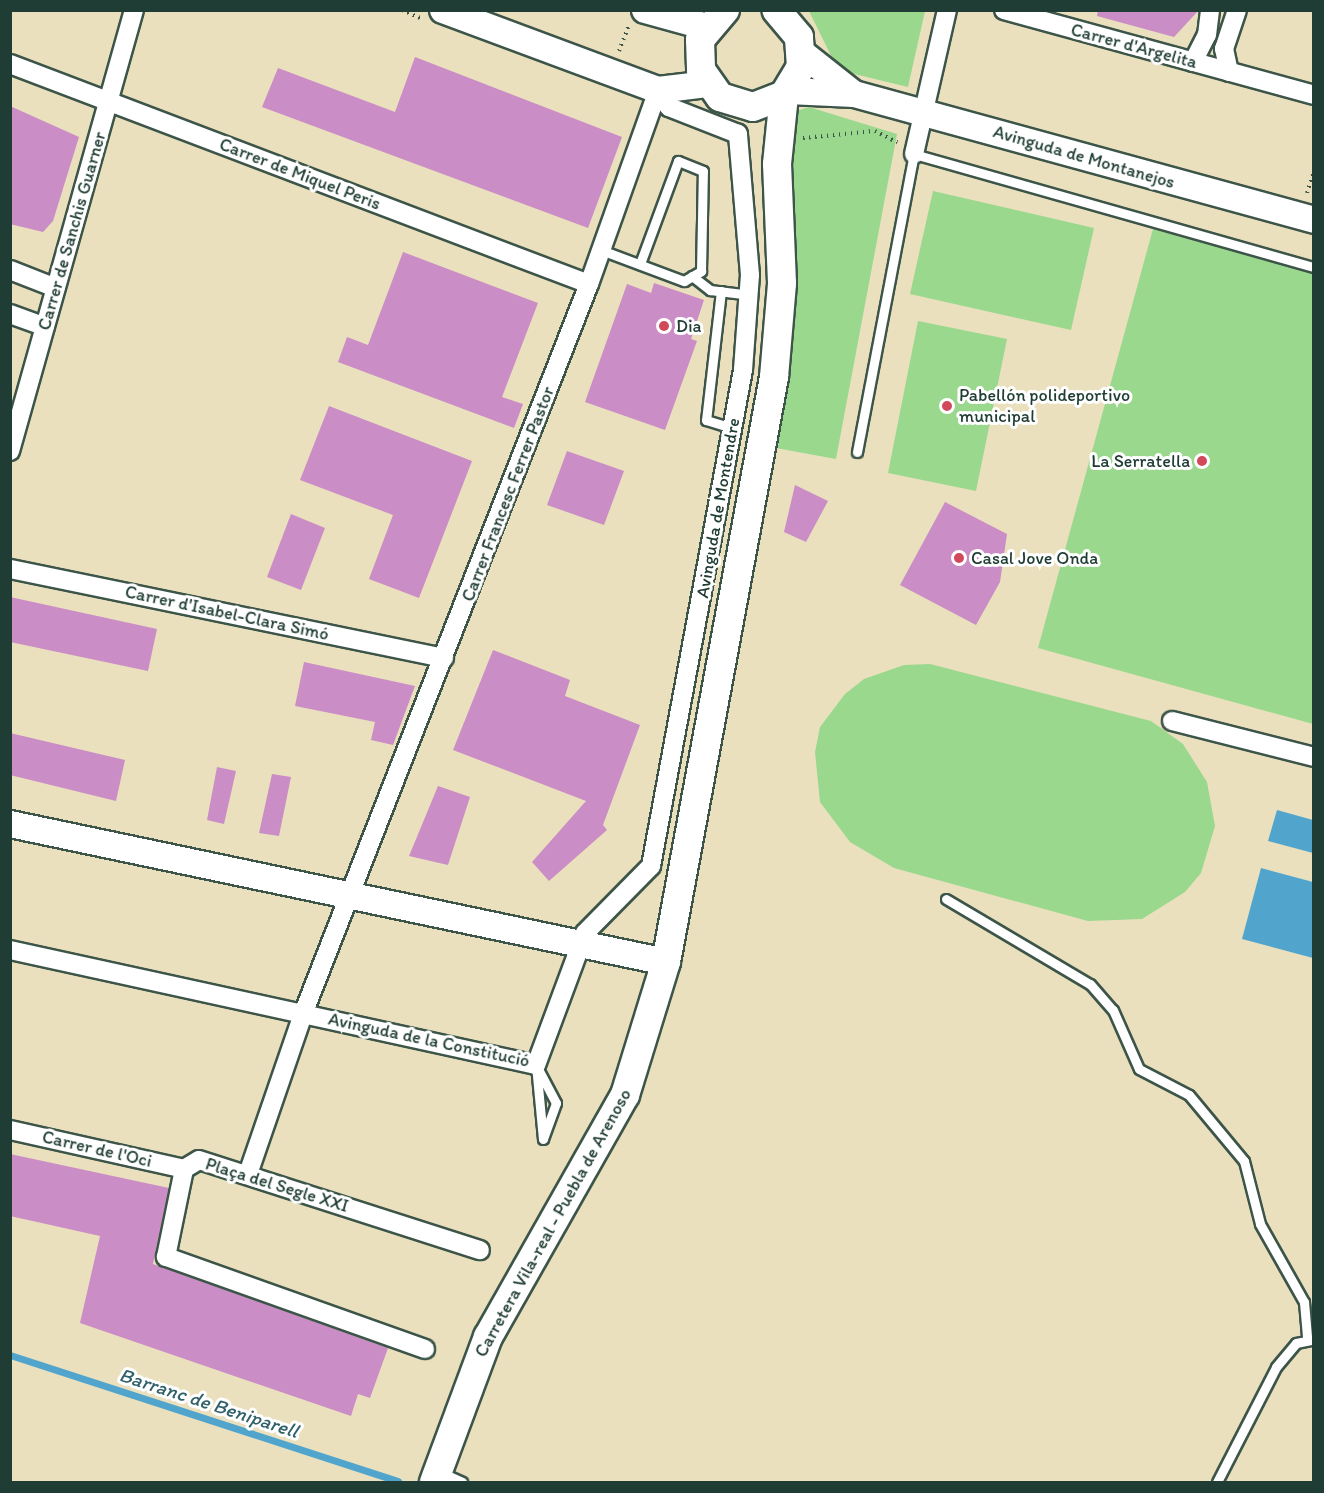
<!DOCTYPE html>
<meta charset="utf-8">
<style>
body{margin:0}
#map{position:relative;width:1324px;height:1493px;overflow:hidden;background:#eae0be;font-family:Itim,sans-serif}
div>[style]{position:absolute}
.green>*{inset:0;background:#9ad88d}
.water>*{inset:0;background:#51a5cd}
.stream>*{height:7px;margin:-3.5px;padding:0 3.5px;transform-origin:3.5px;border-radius:3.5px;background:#51a5cd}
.building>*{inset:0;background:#ca8dc5}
.path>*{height:4px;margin-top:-2px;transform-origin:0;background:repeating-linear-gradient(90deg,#3d5549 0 1.5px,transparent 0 6px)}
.roads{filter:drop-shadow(2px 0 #3d5549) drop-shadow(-2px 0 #3d5549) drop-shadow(0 2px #3d5549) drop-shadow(0 -2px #3d5549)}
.lane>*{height:9px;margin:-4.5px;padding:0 4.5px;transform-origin:4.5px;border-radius:4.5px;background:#fff}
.street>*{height:18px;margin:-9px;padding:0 9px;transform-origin:9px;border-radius:9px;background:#fff}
.secondary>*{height:26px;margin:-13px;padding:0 13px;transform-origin:13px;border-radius:13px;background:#fff}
.primary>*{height:28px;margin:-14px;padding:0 14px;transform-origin:14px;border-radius:14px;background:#fff}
.dots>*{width:16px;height:16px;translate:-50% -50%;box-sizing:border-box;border:3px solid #fff;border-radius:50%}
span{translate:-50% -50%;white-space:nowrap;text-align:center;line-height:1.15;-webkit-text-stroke:6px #fff;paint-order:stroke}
.street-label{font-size:18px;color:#1f3d34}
.poi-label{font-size:18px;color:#1f3d34}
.left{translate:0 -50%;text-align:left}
.right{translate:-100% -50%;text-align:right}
.water-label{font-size:20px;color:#30616a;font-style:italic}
.frame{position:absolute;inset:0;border:12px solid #1f3d34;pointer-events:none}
</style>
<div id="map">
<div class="green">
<i style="clip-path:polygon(809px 11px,925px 11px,908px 87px,838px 70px)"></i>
<i style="clip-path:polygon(809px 107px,897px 134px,836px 459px,776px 448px,795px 286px,793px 112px)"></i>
<i style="clip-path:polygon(933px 191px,1094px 228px,1071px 330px,910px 294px)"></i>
<i style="clip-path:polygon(1153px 229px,1313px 273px,1313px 724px,1038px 648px)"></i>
<i style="clip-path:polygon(918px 321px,1007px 339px,976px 491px,888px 473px)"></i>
<i style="clip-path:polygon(930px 664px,1151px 721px,1183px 744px,1207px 782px,1215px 826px,1201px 873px,1185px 892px,1142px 919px,1088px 921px,894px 868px,850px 842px,820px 802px,815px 752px,820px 727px,845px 694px,864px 679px,904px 665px)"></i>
</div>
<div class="water">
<i style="clip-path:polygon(1277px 810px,1313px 820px,1313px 853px,1268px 841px)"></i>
<i style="clip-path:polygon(1261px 868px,1313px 882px,1313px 958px,1242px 939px)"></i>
</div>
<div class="stream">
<i style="left:10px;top:1355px;width:408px;rotate:18deg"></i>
</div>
<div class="building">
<i style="clip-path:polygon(1098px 10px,1199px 10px,1174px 37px,1097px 16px)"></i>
<i style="clip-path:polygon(415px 57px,622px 137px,588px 228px,262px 107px,278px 68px,395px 112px)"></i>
<i style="clip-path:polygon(10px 106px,79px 137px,53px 221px,43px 232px,10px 224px)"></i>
<i style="clip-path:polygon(403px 252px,538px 303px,502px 397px,523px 404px,514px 428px,338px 362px,347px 337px,368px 345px)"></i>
<i style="clip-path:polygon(654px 283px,704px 300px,691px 339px,697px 341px,665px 430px,585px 402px,627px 284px,651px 293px)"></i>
<i style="clip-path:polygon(329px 406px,472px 461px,419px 598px,369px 579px,393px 515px,300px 480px)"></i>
<i style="clip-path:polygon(567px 451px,624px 471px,604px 525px,547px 505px)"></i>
<i style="clip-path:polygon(795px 485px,828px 501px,806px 542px,784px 532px)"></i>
<i style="clip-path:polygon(945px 502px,1007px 534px,1000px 582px,976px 625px,900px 585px)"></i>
<i style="clip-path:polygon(291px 514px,325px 528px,301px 590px,267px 577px)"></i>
<i style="clip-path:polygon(10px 597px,157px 629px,148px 671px,10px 642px)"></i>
<i style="clip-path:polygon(493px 650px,570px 680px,565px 696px,640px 725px,603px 825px,607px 830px,549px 881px,532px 862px,586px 801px,453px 750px)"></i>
<i style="clip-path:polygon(304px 662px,415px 686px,393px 745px,371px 740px,375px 722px,295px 706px)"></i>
<i style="clip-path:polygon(10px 733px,125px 760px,116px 801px,10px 775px)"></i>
<i style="clip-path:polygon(217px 767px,236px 771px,224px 824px,207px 820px)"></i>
<i style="clip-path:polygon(272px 774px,291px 777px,279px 836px,259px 833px)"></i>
<i style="clip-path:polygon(438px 786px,470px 797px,448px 865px,409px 856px)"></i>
<i style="clip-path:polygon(10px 1154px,169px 1188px,153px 1264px,388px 1348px,370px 1398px,358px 1394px,351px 1416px,80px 1323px,100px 1236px,10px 1216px)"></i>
</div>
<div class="path">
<i style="left:402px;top:10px;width:20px;rotate:24deg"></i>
<i style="left:619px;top:51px;width:26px;rotate:-69deg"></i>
<i style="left:803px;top:138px;width:72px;rotate:-5.6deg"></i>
<i style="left:875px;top:131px;width:25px;rotate:27deg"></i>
<i style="left:1307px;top:193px;width:22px;rotate:-72deg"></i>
</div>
<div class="roads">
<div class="lane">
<i style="left:601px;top:250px;width:89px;rotate:20.5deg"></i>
<i style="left:684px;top:281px;width:20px;rotate:-30deg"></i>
<i style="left:701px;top:271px;width:100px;rotate:-88.9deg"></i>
<i style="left:703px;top:171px;width:27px;rotate:-158deg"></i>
<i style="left:678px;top:161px;width:110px;rotate:110.3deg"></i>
<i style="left:692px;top:276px;width:23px;rotate:38deg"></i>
<i style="left:710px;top:290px;width:39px;rotate:7deg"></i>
<i style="left:721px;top:291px;width:130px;rotate:96.6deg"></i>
<i style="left:706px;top:420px;width:27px;rotate:17deg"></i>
<i style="left:857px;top:452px;width:303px;rotate:-79.2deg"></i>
<i style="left:914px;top:154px;width:416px;rotate:15.8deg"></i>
<i style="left:946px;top:899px;width:167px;rotate:30.6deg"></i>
<i style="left:1090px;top:984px;width:35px;rotate:49deg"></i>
<i style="left:1113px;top:1010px;width:64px;rotate:66.2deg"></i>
<i style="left:1139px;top:1069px;width:56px;rotate:27.5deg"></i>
<i style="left:1189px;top:1095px;width:86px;rotate:50.2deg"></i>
<i style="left:1244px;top:1161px;width:65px;rotate:75.7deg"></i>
<i style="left:1260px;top:1224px;width:90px;rotate:60.6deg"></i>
<i style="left:1304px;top:1302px;width:38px;rotate:85deg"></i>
<i style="left:536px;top:1065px;width:43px;rotate:62.2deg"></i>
<i style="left:556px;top:1103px;width:38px;rotate:110deg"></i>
<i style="left:543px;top:1139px;width:74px;rotate:-95.4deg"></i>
<i style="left:440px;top:1472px;width:24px;rotate:24deg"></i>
<i style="left:1217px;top:1482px;width:129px;rotate:-62.8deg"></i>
<i style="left:1276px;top:1367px;width:31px;rotate:-50deg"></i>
<i style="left:1296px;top:1343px;width:15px;rotate:-11deg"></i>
</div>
<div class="street">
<i style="left:1004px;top:10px;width:321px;rotate:15.3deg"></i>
<i style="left:1193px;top:62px;width:30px;rotate:-63deg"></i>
<i style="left:1207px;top:35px;width:25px;rotate:-83deg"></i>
<i style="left:10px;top:64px;width:619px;rotate:20.81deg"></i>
<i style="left:1229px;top:72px;width:24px;rotate:-102deg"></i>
<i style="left:1224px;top:49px;width:41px;rotate:-71.6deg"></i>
<i style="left:914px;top:154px;width:148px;rotate:-77.1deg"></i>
<i style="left:10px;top:270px;width:49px;rotate:21.4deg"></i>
<i style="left:10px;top:314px;width:37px;rotate:20deg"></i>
<i style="left:10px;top:451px;width:458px;rotate:-74.3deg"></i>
<i style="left:10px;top:569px;width:443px;rotate:11.6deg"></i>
<i style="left:1172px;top:721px;width:146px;rotate:14.2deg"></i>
<i style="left:10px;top:950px;width:538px;rotate:12.33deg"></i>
<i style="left:536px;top:1065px;width:141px;rotate:-69.6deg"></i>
<i style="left:585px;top:933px;width:94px;rotate:-45.4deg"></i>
<i style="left:651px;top:866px;width:504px;rotate:-79.49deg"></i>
<i style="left:743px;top:370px;width:95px;rotate:-85.8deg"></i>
<i style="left:750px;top:275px;width:142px;rotate:-94.9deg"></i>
<i style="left:738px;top:134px;width:74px;rotate:-158.6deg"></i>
<i style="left:669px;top:107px;width:20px;rotate:-123deg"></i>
<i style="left:10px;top:1130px;width:178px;rotate:12.6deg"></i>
<i style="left:248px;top:1174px;width:169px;rotate:-71deg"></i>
<i style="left:303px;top:1014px;width:784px;rotate:-68.61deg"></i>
<i style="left:589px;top:284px;width:206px;rotate:-70.4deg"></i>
<i style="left:425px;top:1349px;width:275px;rotate:-160.4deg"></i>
<i style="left:166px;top:1257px;width:90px;rotate:-78.4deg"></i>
<i style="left:184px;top:1169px;width:17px;rotate:-31deg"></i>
<i style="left:199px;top:1160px;width:295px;rotate:17.8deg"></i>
</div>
<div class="secondary">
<i style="left:443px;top:10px;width:229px;rotate:20.4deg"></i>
<i style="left:658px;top:90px;width:49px;rotate:-7deg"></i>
<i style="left:645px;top:10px;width:64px;rotate:15.3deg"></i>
<i style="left:802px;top:53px;width:66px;rotate:38.3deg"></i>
<i style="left:788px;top:91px;width:66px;rotate:2.6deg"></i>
<i style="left:854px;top:94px;width:477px;rotate:15.3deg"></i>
<i style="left:10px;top:824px;width:670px;rotate:11.88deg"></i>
</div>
<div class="primary">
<i style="left:725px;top:10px;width:39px;rotate:130deg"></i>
<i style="left:700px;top:40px;width:30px;rotate:88deg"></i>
<i style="left:701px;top:70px;width:33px;rotate:55deg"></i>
<i style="left:720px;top:97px;width:34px;rotate:17deg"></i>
<i style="left:753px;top:107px;width:33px;rotate:-21deg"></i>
<i style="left:784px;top:95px;width:33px;rotate:-59deg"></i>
<i style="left:801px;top:67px;width:30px;rotate:-94deg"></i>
<i style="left:799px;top:37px;width:35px;rotate:-130deg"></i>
<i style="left:434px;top:1482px;width:155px;rotate:-69.6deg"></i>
<i style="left:488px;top:1337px;width:278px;rotate:-60.5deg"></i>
<i style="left:625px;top:1095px;width:139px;rotate:-72.9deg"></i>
<i style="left:666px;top:962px;width:595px;rotate:-79.54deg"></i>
<i style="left:774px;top:377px;width:94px;rotate:-85.1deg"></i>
<i style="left:782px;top:283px;width:119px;rotate:-92.4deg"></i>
<i style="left:777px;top:164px;width:69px;rotate:-84.2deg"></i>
</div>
</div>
<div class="dots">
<i style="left:664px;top:326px;background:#d1495b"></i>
<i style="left:947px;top:406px;background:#d1495b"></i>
<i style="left:1202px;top:461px;background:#d1495b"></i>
<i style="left:959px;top:558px;background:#d1495b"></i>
</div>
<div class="street-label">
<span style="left:1134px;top:46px;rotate:15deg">Carrer d'Argelita</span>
<span style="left:1084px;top:157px;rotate:16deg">Avinguda de Montanejos</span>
<span style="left:300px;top:174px;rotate:21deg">Carrer de Miquel Peris</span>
<span style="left:72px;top:231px;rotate:-74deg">Carrer de Sanchis Guarner</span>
<span style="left:508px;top:494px;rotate:-69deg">Carrer Francesc Ferrer Pastor</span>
<span style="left:718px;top:508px;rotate:-80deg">Avinguda de Montendre</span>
<span style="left:227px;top:613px;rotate:12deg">Carrer d'Isabel-Clara Simó</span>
<span style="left:429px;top:1040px;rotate:12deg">Avinguda de la Constitució</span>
<span style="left:97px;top:1149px;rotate:13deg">Carrer de l'Oci</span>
<span style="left:277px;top:1185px;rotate:17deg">Plaça del Segle XXI</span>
<span style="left:553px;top:1223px;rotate:-61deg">Carretera Vila-real - Puebla de Arenoso</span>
</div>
<div class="poi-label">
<span class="left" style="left:676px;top:326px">Dia</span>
<span class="left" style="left:959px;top:406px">Pabellón polideportivo<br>municipal</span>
<span class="right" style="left:1190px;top:461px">La Serratella</span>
<span class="left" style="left:971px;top:558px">Casal Jove Onda</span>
</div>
<div class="water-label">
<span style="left:209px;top:1403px;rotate:18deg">Barranc de Beniparell</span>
</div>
<div class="frame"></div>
</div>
